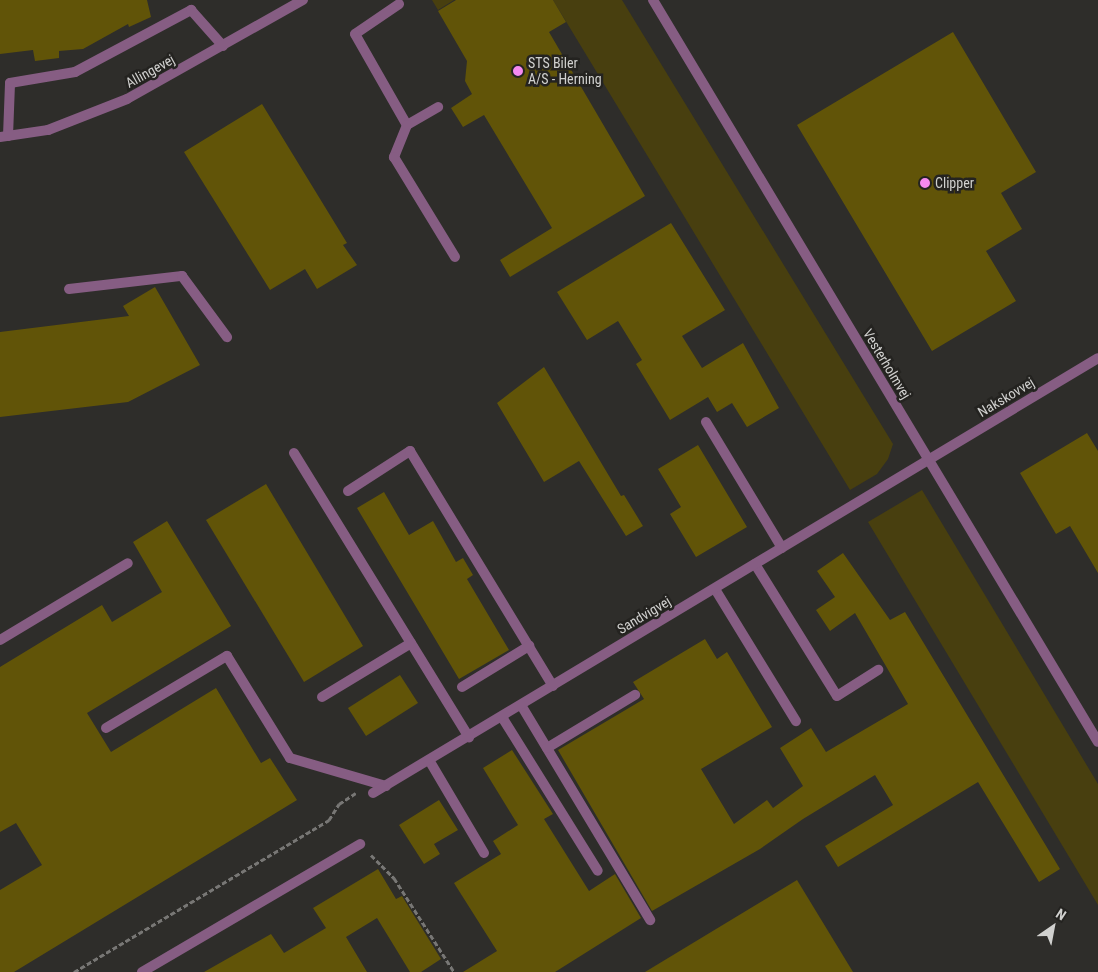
<!DOCTYPE html>
<style>
body{margin:0}
#map{position:relative;width:1098px;height:972px;overflow:hidden;background:#2e2d2a;font-family:"Roboto Condensed",sans-serif}
div>[style]{position:absolute}
.green>*{inset:0;background:#483f0f}
.building>*{inset:0;background:#615408}
.path>*{height:3px;margin-top:-1.5px;transform-origin:0;background:repeating-linear-gradient(90deg,#787775 0 5px,transparent 0 7.5px)}
.service>*{height:10px;margin:-5px;padding:0 5px;transform-origin:5px;border-radius:5px;background:#865d83}
.minor>*{height:10px;margin:-5px;padding:0 5px;transform-origin:5px;border-radius:5px;background:#865d83}
.tertiary>*{height:10px;margin:-5px;padding:0 5px;transform-origin:5px;border-radius:5px;background:#865d83}
.dots>*{width:14px;height:14px;translate:-50% -50%;box-sizing:border-box;border:2px solid #242320;border-radius:50%}
span{translate:-50% -50%;white-space:nowrap;text-align:center;line-height:1.15;-webkit-text-stroke:5px #242320;paint-order:stroke}
.poi-label{font-size:14px;color:#d1d1cf}
.left{translate:0 -50%;text-align:left}
.street-label{font-size:14px;color:#d1d1cf}
.north{position:absolute;left:1028px;top:902px;width:50px;height:50px;-webkit-text-stroke:4px #242320;paint-order:stroke;rotate:33deg;font-size:14px;font-weight:700;line-height:20px;text-align:center;color:#d1d1cf}
.north::after{content:'';display:block;margin:auto;width:18px;height:22px;background:#d1d1cf;clip-path:polygon(50% 0,100% 100%,50% 72%,0 100%)}
</style>
<div id="map">
<div class="green">
<i style="clip-path:polygon(432px 0,454px 0,438px 10px)"></i>
<i style="clip-path:polygon(553px 0,622px 0,893px 444px,888px 459px,877px 474px,850px 490px)"></i>
<i style="clip-path:polygon(922px 490px,1098px 784px,1098px 905px,868px 522px)"></i>
</div>
<div class="building">
<i style="clip-path:polygon(0 0,147px 0,151px 17px,129px 27px,128px 24px,83px 49px,59px 51px,59px 58px,35px 61px,33px 50px,0 54px)"></i>
<i style="clip-path:polygon(456px 0,553px 0,566px 22px,549px 32px,645px 196px,510px 277px,500px 260px,552px 228px,484px 115px,463px 127px,451px 108px,472px 94px,465px 81px,467px 61px,438px 11px)"></i>
<i style="clip-path:polygon(953px 32px,1036px 172px,1001px 193px,1022px 229px,986px 251px,1016px 301px,932px 351px,797px 125px)"></i>
<i style="clip-path:polygon(262px 104px,347px 243px,343px 245px,357px 265px,317px 289px,305px 269px,270px 290px,184px 152px)"></i>
<i style="clip-path:polygon(671px 223px,725px 310px,682px 336px,702px 368px,743px 343px,779px 408px,747px 427px,732px 403px,717px 412px,708px 397px,670px 420px,636px 364px,642px 360px,618px 321px,587px 340px,557px 292px)"></i>
<i style="clip-path:polygon(155px 287px,200px 365px,128px 402px,0 417px,0 332px,129px 316px,123px 306px)"></i>
<i style="clip-path:polygon(544px 367px,621px 496px,624px 495px,643px 526px,626px 536px,579px 461px,544px 482px,497px 403px)"></i>
<i style="clip-path:polygon(1087px 433px,1098px 451px,1098px 573px,1070px 526px,1056px 534px,1020px 473px)"></i>
<i style="clip-path:polygon(698px 445px,747px 527px,696px 557px,670px 514px,681px 507px,658px 469px)"></i>
<i style="clip-path:polygon(266px 484px,363px 646px,304px 682px,206px 520px)"></i>
<i style="clip-path:polygon(384px 492px,409px 535px,433px 521px,456px 562px,463px 558px,473px 575px,467px 579px,509px 650px,459px 679px,357px 508px)"></i>
<i style="clip-path:polygon(167px 521px,231px 626px,87px 713px,111px 752px,216px 688px,261px 763px,270px 758px,297px 800px,14px 972px,0 972px,0 890px,42px 865px,16px 823px,0 832px,0 667px,102px 605px,112px 622px,162px 592px,133px 542px)"></i>
<i style="clip-path:polygon(843px 553px,890px 620px,905px 612px,1060px 869px,1039px 882px,978px 782px,838px 867px,825px 846px,893px 805px,875px 775px,803px 819px,760px 849px,652px 911px,558px 750px,644px 699px,633px 682px,705px 639px,717px 659px,727px 652px,772px 727px,701px 769px,734px 824px,767px 800px,773px 808px,803px 786px,780px 748px,811px 728px,826px 752px,908px 704px,855px 613px,830px 631px,816px 610px,835px 597px,817px 571px)"></i>
<i style="clip-path:polygon(400px 675px,418px 703px,366px 736px,348px 708px)"></i>
<i style="clip-path:polygon(512px 750px,553px 814px,544px 819px,589px 891px,615px 874px,641px 918px,555px 972px,463px 972px,497px 951px,454px 883px,501px 854px,493px 841px,518px 825px,483px 768px)"></i>
<i style="clip-path:polygon(439px 800px,458px 830px,434px 844px,440px 854px,424px 864px,399px 825px)"></i>
<i style="clip-path:polygon(378px 869px,396px 899px,402px 896px,441px 959px,421px 972px,410px 972px,377px 918px,346px 937px,367px 972px,204px 972px,271px 934px,284px 953px,326px 928px,313px 908px)"></i>
<i style="clip-path:polygon(797px 880px,853px 972px,645px 972px)"></i>
</div>
<div class="path">
<i style="left:371px;top:855px;width:33px;rotate:45deg"></i>
<i style="left:394px;top:878px;width:112px;rotate:57.4deg"></i>
<i style="left:74px;top:972px;width:297px;rotate:-30.8deg"></i>
<i style="left:329px;top:820px;width:19px;rotate:-58deg"></i>
<i style="left:339px;top:804px;width:20px;rotate:-33deg"></i>
</div>
<div class="service">
<i style="left:399px;top:4px;width:53px;rotate:145.7deg"></i>
<i style="left:355px;top:34px;width:105px;rotate:60.3deg"></i>
<i style="left:407px;top:125px;width:36px;rotate:-30deg"></i>
<i style="left:407px;top:125px;width:35px;rotate:112deg"></i>
<i style="left:394px;top:157px;width:117px;rotate:58.6deg"></i>
<i style="left:8px;top:136px;width:53px;rotate:-87.8deg"></i>
<i style="left:10px;top:83px;width:66px;rotate:-9.6deg"></i>
<i style="left:75px;top:72px;width:132px;rotate:-28.1deg"></i>
<i style="left:191px;top:10px;width:48px;rotate:48.4deg"></i>
<i style="left:69px;top:289px;width:114px;rotate:-6.6deg"></i>
<i style="left:182px;top:276px;width:76px;rotate:53.6deg"></i>
<i style="left:706px;top:422px;width:147px;rotate:58.9deg"></i>
<i style="left:294px;top:453px;width:334px;rotate:58.4deg"></i>
<i style="left:348px;top:491px;width:74px;rotate:-32.8deg"></i>
<i style="left:410px;top:451px;width:275px;rotate:58.7deg"></i>
<i style="left:755px;top:564px;width:155px;rotate:58.2deg"></i>
<i style="left:837px;top:696px;width:49px;rotate:-32.4deg"></i>
<i style="left:715px;top:589px;width:155px;rotate:58.5deg"></i>
<i style="left:0;top:640px;width:149px;rotate:-31deg"></i>
<i style="left:462px;top:687px;width:79px;rotate:-31.5deg"></i>
<i style="left:322px;top:697px;width:104px;rotate:-31.2deg"></i>
<i style="left:521px;top:705px;width:251px;rotate:59deg"></i>
<i style="left:502px;top:717px;width:181px;rotate:58.1deg"></i>
<i style="left:106px;top:728px;width:141px;rotate:-30.8deg"></i>
<i style="left:227px;top:656px;width:120px;rotate:58.3deg"></i>
<i style="left:290px;top:758px;width:100px;rotate:16.3deg"></i>
<i style="left:547px;top:748px;width:103px;rotate:-31.1deg"></i>
<i style="left:429px;top:760px;width:108px;rotate:59.4deg"></i>
<i style="left:142px;top:972px;width:253px;rotate:-30.4deg"></i>
</div>
<div class="minor">
<i style="left:0;top:137px;width:49px;rotate:-8.3deg"></i>
<i style="left:48px;top:130px;width:85px;rotate:-21.4deg"></i>
<i style="left:127px;top:99px;width:202px;rotate:-29.4deg"></i>
<i style="left:373px;top:793px;width:845px;rotate:-30.96deg"></i>
</div>
<div class="tertiary">
<i style="left:653px;top:0;width:865px;rotate:59.05deg"></i>
</div>
<div class="dots">
<i style="left:518px;top:71px;background:#f589ef"></i>
<i style="left:925px;top:183px;background:#f589ef"></i>
</div>
<div class="poi-label">
<span class="left" style="left:528px;top:71px">STS Biler<br>A/S - Herning</span>
<span class="left" style="left:935px;top:183px">Clipper</span>
</div>
<div class="street-label">
<span style="left:150px;top:71px;rotate:-29deg">Allingevej</span>
<span style="left:887px;top:364px;rotate:59deg">Vesterholmvej</span>
<span style="left:1006px;top:397px;rotate:-31deg">Nakskovvej</span>
<span style="left:644px;top:615px;rotate:-31deg">Sandvigvej</span>
</div>
<div class="north">N</div>
</div>
